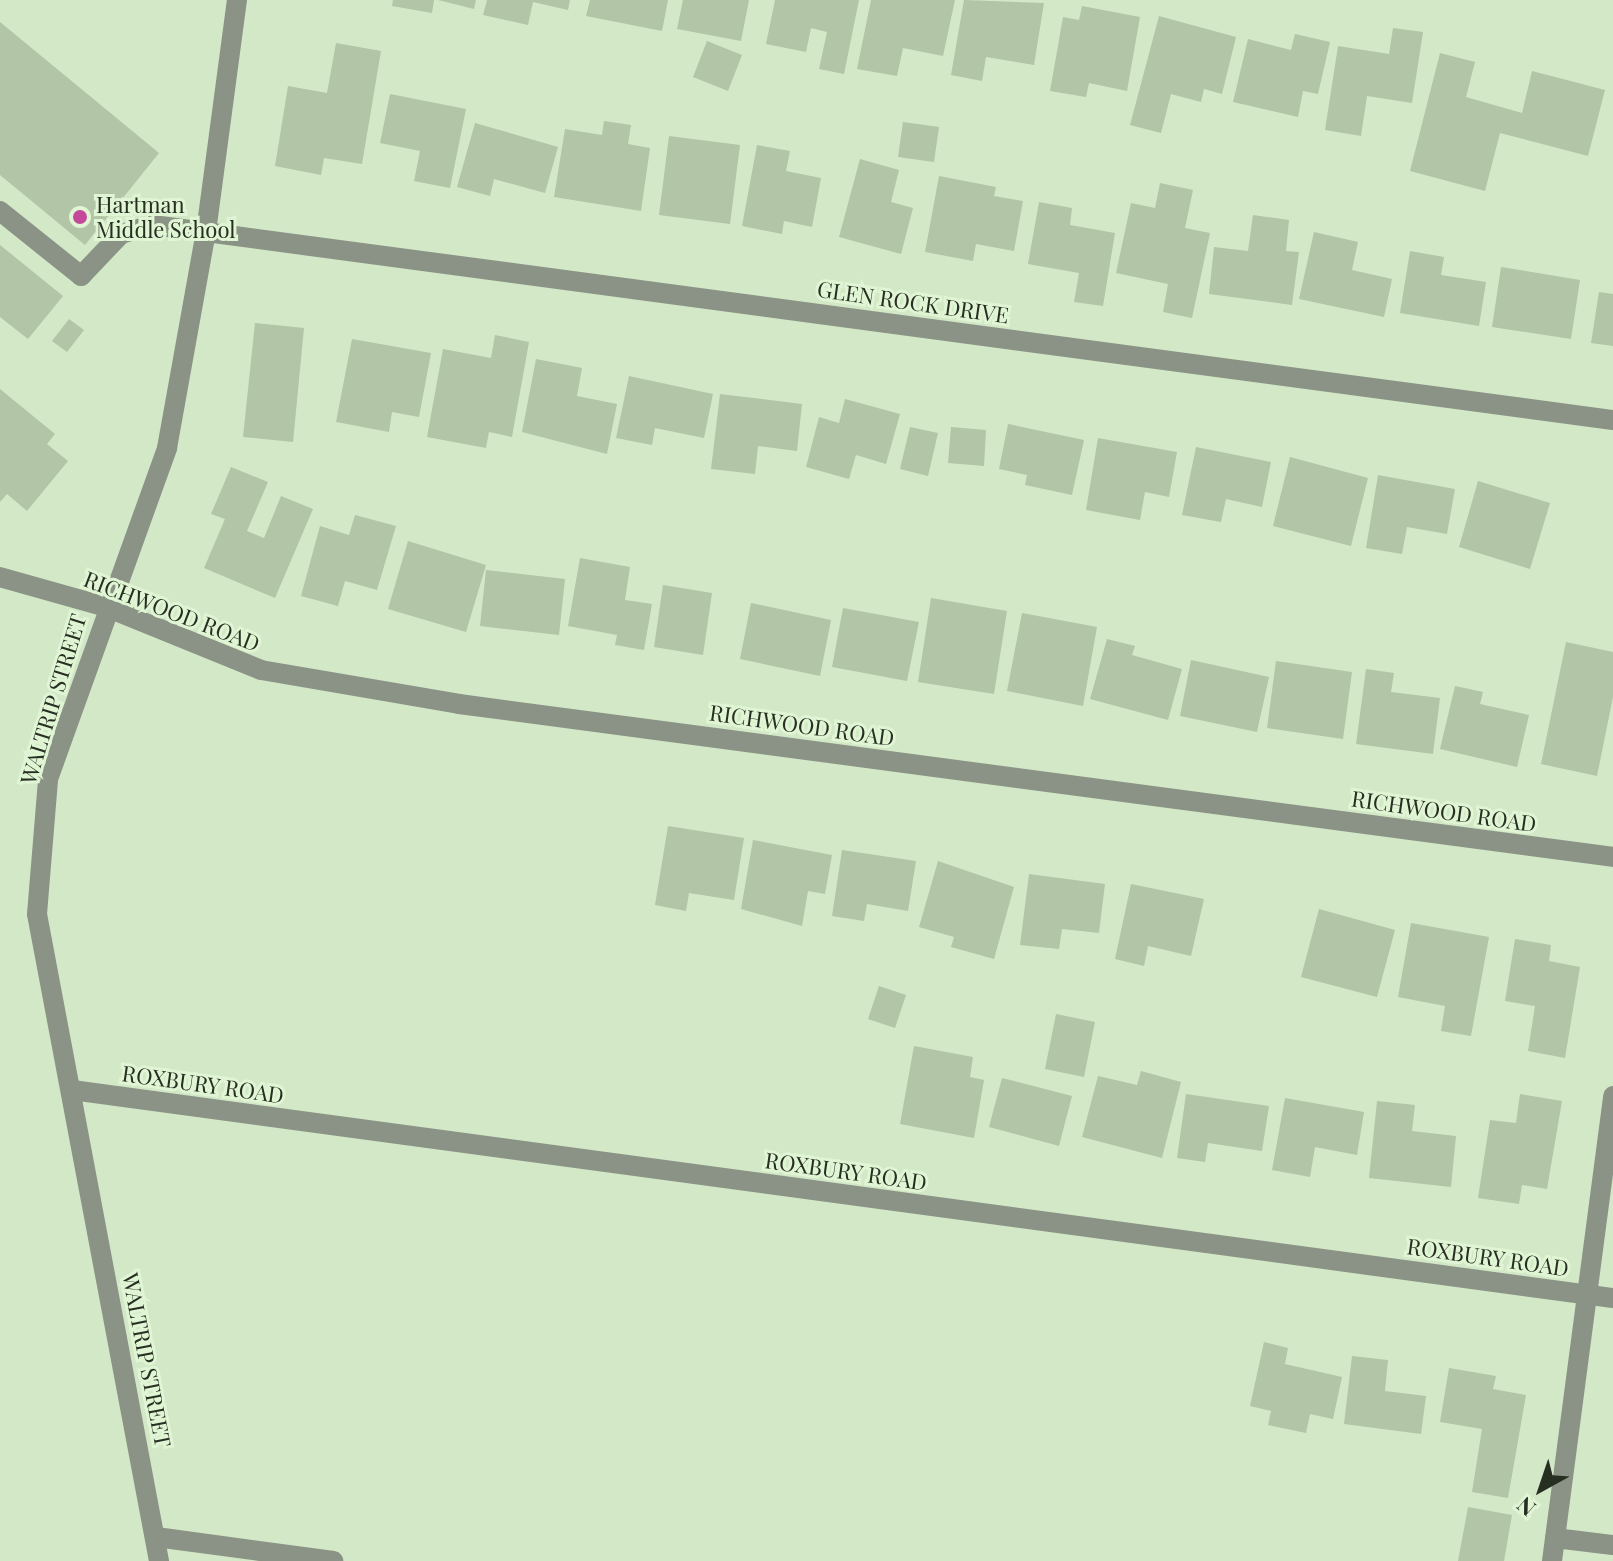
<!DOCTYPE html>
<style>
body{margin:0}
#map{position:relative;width:1613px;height:1561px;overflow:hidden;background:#d3e8c7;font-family:"Playfair Display",serif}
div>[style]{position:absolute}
.building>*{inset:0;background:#b2c5a6}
.minor>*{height:20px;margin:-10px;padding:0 10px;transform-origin:10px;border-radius:10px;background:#8a9385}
.dots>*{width:22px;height:22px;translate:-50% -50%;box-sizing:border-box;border:4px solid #e0f5d4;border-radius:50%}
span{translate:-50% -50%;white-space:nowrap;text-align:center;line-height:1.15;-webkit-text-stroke:6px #e0f5d4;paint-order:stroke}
.poi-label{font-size:22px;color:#272e22}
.left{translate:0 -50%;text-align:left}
.street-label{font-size:22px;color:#272e22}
.north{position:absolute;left:1501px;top:1449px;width:80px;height:80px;-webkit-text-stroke:6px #e0f5d4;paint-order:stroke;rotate:220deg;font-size:22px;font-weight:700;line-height:32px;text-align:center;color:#272e22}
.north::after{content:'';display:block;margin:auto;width:28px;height:36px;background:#272e22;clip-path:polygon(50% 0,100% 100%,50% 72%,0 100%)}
</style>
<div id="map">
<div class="building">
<i style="clip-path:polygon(393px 0,434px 0,432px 13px,392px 6px)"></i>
<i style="clip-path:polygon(438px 0,476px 0,474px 9px)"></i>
<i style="clip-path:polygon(487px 0,570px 0,568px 10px,533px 2px,528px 25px,483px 15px)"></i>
<i style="clip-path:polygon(590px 0,668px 0,662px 31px,586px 16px)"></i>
<i style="clip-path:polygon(683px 0,749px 0,741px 41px,677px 29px)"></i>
<i style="clip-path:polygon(775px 0,859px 0,844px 74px,819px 69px,827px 32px,811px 28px,806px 52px,766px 44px)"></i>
<i style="clip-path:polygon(871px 0,955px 0,943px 56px,903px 48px,897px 76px,857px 69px)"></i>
<i style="clip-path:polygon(964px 0,1044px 3px,1034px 65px,986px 57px,982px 81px,951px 75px)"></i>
<i style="clip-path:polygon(1082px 6px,1140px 17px,1127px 91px,1089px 83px,1086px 97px,1050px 91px,1063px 17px,1079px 20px)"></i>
<i style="clip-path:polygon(1159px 16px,1236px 37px,1222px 94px,1204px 89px,1201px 102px,1171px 94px,1161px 133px,1130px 125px)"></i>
<i style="clip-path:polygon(0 22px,159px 153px,85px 245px,0 175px)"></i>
<i style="clip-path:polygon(1393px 28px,1423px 32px,1412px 103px,1367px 96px,1361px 136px,1325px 130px,1338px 46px,1389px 54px)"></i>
<i style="clip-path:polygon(1295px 34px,1330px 42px,1318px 94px,1303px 91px,1298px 117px,1233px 102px,1248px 39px,1291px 50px)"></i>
<i style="clip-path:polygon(707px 41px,742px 55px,728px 91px,693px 77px)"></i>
<i style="clip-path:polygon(336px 43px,381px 51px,362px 164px,324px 158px,321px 175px,275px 166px,288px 86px,327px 93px)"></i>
<i style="clip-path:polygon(1440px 53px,1475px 62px,1466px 97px,1522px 113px,1532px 71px,1605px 90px,1588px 156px,1500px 133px,1485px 191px,1410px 171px)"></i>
<i style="clip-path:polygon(390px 94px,466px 109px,450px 188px,414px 181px,420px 151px,380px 143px)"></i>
<i style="clip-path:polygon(604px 121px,631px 125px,628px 144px,650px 148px,641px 211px,554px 197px,565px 129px,602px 135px)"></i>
<i style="clip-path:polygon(903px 122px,939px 127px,934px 162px,898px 157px)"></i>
<i style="clip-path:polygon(475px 123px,558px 147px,545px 193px,494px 179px,490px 196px,457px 187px)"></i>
<i style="clip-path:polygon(669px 136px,740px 145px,730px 224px,659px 215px)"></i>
<i style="clip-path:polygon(757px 145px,790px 151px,786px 171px,821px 178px,812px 227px,784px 221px,782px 234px,742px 226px)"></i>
<i style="clip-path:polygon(860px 159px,899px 170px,891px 202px,913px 208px,901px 254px,839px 237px)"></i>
<i style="clip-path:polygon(939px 176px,996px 187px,994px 196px,1023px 201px,1014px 251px,976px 244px,973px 261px,925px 252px)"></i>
<i style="clip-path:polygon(1160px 183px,1193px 190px,1185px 228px,1210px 233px,1192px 318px,1163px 312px,1168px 284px,1116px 273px,1131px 203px,1155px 208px)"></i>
<i style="clip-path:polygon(1039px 202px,1072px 208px,1070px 225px,1115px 233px,1103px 306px,1074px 302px,1079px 273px,1028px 264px)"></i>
<i style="clip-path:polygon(1253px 215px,1289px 220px,1286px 251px,1299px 252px,1292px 305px,1209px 294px,1214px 247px,1248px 251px)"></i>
<i style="clip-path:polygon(1314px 232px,1358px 242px,1352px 270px,1392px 279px,1384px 317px,1299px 299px)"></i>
<i style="clip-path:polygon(0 245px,63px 296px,28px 339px,0 317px)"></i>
<i style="clip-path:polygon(1410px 251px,1444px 257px,1441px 275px,1486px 282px,1479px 326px,1400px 313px)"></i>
<i style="clip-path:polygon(1501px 267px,1580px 280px,1571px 339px,1492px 327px)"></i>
<i style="clip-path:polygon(1599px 292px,1613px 294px,1613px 346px,1591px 343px)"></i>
<i style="clip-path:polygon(69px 319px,84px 330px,67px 352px,52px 341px)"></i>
<i style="clip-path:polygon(255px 323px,304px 328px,293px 442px,243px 437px)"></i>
<i style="clip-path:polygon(495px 335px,529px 342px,512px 437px,489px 432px,486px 448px,427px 437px,443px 349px,491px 358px)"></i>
<i style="clip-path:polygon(352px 339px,431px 353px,419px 417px,392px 412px,389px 432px,336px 422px)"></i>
<i style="clip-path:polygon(536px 359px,582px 368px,577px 396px,617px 404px,607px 454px,522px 432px)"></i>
<i style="clip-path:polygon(629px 376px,713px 394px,704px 438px,655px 428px,652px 445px,616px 438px)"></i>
<i style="clip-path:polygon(0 389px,55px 434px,47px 444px,68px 461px,27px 511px,7px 494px,0 502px)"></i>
<i style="clip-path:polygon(720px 394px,802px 404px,797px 451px,758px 446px,755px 474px,711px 469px)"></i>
<i style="clip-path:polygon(845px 399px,900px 414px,886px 464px,856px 455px,849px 479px,806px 467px,819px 417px,839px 423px)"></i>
<i style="clip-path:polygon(1008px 424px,1084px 440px,1072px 495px,1025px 485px,1027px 475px,999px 469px)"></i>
<i style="clip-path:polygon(910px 427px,938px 433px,928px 476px,900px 469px)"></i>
<i style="clip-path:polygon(951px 427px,986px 430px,984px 466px,948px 463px)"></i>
<i style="clip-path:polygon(1098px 438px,1177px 452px,1169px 497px,1145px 492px,1140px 520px,1086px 510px)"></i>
<i style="clip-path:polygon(1196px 447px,1271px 462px,1262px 507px,1226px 499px,1221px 522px,1182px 515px)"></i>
<i style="clip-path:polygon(1290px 457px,1368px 478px,1351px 546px,1273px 526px)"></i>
<i style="clip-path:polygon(231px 467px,268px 482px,247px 531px,264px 538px,281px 496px,313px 509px,275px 598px,204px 568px,225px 519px,211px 514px)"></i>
<i style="clip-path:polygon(1378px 475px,1455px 489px,1447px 534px,1407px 527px,1402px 554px,1366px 548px)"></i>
<i style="clip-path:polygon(1478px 481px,1550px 503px,1530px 569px,1459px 547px)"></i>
<i style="clip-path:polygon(355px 515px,396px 526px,377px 590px,345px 581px,338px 606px,301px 596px,320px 526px,349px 535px)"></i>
<i style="clip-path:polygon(408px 541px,486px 565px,466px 632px,388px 609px)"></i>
<i style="clip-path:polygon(580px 558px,630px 567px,625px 600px,652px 604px,644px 650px,615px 645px,617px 635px,568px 626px)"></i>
<i style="clip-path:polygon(486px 570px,565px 579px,559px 635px,480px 626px)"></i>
<i style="clip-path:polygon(663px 585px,712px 593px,703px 655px,654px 647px)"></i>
<i style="clip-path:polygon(931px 598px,1007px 611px,994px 694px,918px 682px)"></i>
<i style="clip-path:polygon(751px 603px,831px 620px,820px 676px,740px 659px)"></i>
<i style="clip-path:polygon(843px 608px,919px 622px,907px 681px,832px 667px)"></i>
<i style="clip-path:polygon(1022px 613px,1097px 627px,1083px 706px,1007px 691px)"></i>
<i style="clip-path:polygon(1107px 639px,1135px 646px,1132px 655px,1182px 669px,1168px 720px,1090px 699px)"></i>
<i style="clip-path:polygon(1566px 642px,1613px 652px,1613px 697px,1597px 776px,1541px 764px)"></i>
<i style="clip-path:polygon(1191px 660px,1269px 677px,1257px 732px,1180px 716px)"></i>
<i style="clip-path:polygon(1276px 661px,1352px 672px,1343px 739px,1267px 728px)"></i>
<i style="clip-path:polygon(1366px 669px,1394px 673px,1391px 692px,1440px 698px,1433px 754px,1356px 744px)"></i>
<i style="clip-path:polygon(1455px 686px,1483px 692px,1480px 704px,1529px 715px,1517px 767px,1440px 749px)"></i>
<i style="clip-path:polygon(668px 826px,744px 838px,734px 900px,689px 893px,686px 911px,655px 905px)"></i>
<i style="clip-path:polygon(753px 840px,832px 855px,825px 894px,808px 891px,802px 926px,741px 909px)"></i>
<i style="clip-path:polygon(842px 850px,916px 861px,908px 911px,867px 904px,864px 921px,832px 916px)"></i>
<i style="clip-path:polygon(938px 861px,1014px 887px,994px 959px,951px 947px,954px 937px,919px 927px)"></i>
<i style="clip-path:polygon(1029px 874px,1105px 884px,1099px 933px,1062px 929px,1059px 949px,1020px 945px)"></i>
<i style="clip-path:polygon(1131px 884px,1204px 899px,1191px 956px,1148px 946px,1144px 966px,1115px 959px)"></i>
<i style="clip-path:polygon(1319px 909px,1395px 930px,1377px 997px,1301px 977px)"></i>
<i style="clip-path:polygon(1411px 923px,1489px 937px,1471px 1036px,1441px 1031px,1445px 1006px,1398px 997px)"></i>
<i style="clip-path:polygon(1515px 939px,1551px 945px,1549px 961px,1580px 967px,1565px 1058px,1528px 1051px,1535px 1006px,1505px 1001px)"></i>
<i style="clip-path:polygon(879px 986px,906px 995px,895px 1028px,868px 1019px)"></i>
<i style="clip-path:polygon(1056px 1014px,1095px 1022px,1084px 1077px,1045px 1069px)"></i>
<i style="clip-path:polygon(914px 1046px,973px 1057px,970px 1077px,984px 1080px,974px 1138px,900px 1124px)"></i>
<i style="clip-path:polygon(1141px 1071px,1181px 1082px,1162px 1158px,1082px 1137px,1098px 1076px,1137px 1085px)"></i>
<i style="clip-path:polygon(1002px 1078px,1072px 1096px,1059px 1146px,989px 1127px)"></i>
<i style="clip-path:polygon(1186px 1094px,1269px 1106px,1262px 1151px,1208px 1143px,1205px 1162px,1177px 1158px)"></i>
<i style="clip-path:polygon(1520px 1094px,1562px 1101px,1547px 1189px,1522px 1185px,1519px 1204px,1478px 1198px,1490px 1120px,1516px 1123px)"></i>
<i style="clip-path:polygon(1285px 1098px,1364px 1112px,1357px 1155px,1315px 1147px,1310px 1177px,1272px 1170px)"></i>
<i style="clip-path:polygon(1377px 1101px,1415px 1105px,1412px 1131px,1456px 1136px,1451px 1187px,1369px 1178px)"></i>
<i style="clip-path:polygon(1264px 1342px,1288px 1348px,1285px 1364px,1342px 1377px,1333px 1419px,1310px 1414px,1306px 1433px,1268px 1425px,1271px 1411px,1250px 1406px)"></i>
<i style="clip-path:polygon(1352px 1356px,1388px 1360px,1385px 1391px,1426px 1396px,1421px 1434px,1344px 1424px)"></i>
<i style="clip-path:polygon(1449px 1368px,1496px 1376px,1493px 1389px,1526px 1395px,1508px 1498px,1472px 1492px,1482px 1429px,1440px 1422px)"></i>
<i style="clip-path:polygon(1468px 1507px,1512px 1515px,1504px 1561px,1458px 1561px)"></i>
</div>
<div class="minor">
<i style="left:0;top:211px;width:104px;rotate:38.7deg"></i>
<i style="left:81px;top:276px;width:58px;rotate:-46.4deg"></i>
<i style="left:121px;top:234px;width:33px;rotate:-16deg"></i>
<i style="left:153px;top:225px;width:1473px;rotate:7.61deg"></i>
<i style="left:0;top:577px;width:110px;rotate:15.8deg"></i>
<i style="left:106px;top:607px;width:167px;rotate:22.1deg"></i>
<i style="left:261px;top:670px;width:201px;rotate:9.7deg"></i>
<i style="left:459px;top:704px;width:1164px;rotate:7.55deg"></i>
<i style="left:72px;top:1090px;width:1555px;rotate:7.69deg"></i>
<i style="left:156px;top:1537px;width:179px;rotate:7.7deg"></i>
<i style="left:1555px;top:1538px;width:58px;rotate:6.9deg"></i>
<i style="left:159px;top:1561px;width:658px;rotate:-100.68deg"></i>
<i style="left:37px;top:914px;width:135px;rotate:-85.3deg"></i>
<i style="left:48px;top:779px;width:352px;rotate:-70.2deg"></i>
<i style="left:167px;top:448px;width:219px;rotate:-79.8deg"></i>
<i style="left:206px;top:232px;width:234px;rotate:-82.4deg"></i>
<i style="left:1552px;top:1561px;width:469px;rotate:-82.5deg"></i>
</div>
<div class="dots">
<i style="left:80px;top:217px;background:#c4499a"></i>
</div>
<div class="poi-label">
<span class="left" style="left:96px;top:217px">Hartman<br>Middle School</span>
</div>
<div class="street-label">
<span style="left:913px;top:302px;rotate:8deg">GLEN ROCK DRIVE</span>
<span style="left:172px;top:611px;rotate:21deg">RICHWOOD ROAD</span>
<span style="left:53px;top:699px;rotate:-73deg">WALTRIP STREET</span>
<span style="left:802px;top:725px;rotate:8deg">RICHWOOD ROAD</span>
<span style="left:1444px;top:811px;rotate:8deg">RICHWOOD ROAD</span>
<span style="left:203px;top:1084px;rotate:8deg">ROXBURY ROAD</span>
<span style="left:846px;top:1171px;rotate:8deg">ROXBURY ROAD</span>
<span style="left:1488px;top:1257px;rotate:8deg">ROXBURY ROAD</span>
<span style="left:147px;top:1360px;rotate:79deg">WALTRIP STREET</span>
</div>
<div class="north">N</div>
</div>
